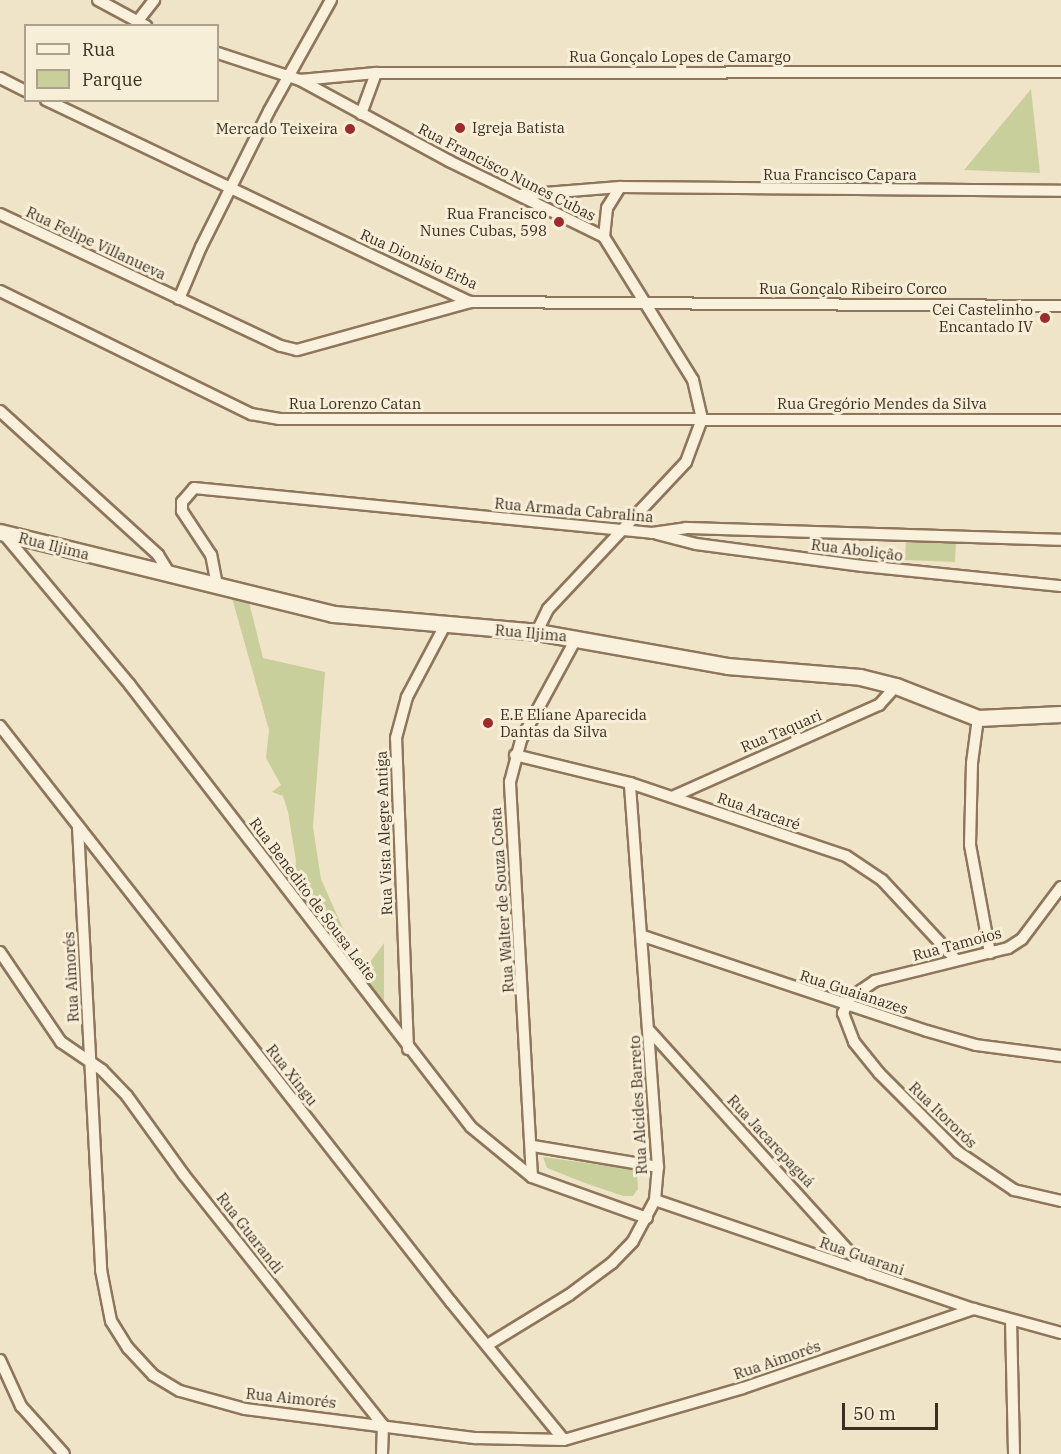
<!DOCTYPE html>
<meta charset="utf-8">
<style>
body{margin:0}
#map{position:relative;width:1061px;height:1454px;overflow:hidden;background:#f0e4c8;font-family:"IBM Plex Serif",serif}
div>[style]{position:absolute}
.green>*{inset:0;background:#c9cf9b}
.roads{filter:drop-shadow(2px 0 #8d765c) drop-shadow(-2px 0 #8d765c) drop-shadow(0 2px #8d765c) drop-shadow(0 -2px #8d765c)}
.street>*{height:10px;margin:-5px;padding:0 5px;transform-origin:5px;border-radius:5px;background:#faf1dc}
.secondary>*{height:15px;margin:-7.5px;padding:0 7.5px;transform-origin:7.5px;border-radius:7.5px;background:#faf1dc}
.dots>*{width:16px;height:16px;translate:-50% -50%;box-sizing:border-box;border:3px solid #f7eed8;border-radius:50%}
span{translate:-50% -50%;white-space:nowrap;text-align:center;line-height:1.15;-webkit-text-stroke:6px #f7eed8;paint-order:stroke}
.street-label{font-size:15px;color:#3d2e20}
.poi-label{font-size:15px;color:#3d2e20}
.left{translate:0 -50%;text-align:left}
.right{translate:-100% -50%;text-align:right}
.legend{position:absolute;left:24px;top:24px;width:195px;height:78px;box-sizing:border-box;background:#f7eed8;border:2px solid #ada18e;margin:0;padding:8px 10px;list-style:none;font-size:18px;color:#3d2e20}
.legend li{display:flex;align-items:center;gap:12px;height:30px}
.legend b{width:30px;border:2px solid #ada18e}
.scale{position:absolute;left:842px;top:1403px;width:96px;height:27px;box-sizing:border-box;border:3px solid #3d2e20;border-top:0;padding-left:8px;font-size:18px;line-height:21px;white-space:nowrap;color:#3d2e20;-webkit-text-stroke:4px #f7eed8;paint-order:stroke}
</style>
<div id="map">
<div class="green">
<i style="clip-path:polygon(1031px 89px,1040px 173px,964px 170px)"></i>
<i style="clip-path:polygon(906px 540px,956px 542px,955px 562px,905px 560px)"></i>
<i style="clip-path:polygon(232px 598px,249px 602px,263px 658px,325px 672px,313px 827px,321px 879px,358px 962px,367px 966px,384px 943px,384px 1004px,287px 877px,295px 869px,296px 861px,288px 812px,283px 796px,272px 792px,281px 785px,266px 758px,269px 730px)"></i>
<i style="clip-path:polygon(543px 1157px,637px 1170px,638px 1189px,633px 1196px,623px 1196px,585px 1183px,547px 1168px)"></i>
</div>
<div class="roads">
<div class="street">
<i style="left:98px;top:0;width:55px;rotate:28.4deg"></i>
<i style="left:137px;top:22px;width:28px;rotate:-52deg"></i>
<i style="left:218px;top:53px;width:86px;rotate:18.2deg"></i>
<i style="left:300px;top:80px;width:170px;rotate:28.5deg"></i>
<i style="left:449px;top:161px;width:173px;rotate:26.1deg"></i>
<i style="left:604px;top:237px;width:168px;rotate:58.1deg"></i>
<i style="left:693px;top:380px;width:40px;rotate:77deg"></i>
<i style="left:702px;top:419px;width:46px;rotate:110.4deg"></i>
<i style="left:686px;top:462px;width:202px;rotate:133.2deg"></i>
<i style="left:548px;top:609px;width:25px;rotate:116deg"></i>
<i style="left:0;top:78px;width:29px;rotate:27deg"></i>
<i style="left:300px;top:80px;width:76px;rotate:-5.3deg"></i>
<i style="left:376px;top:73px;width:685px;rotate:-0.08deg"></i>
<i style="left:46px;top:100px;width:470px;rotate:25.5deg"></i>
<i style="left:470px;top:302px;width:591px;rotate:0.39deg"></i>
<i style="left:361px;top:114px;width:44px;rotate:-69.9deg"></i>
<i style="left:520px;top:195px;width:100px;rotate:-4.6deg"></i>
<i style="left:620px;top:187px;width:441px;rotate:0.5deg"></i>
<i style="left:0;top:214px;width:310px;rotate:25.2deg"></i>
<i style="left:281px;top:346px;width:16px;rotate:14deg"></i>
<i style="left:297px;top:350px;width:180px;rotate:-15.5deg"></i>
<i style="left:604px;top:237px;width:29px;rotate:-84deg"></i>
<i style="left:607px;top:208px;width:25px;rotate:-58deg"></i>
<i style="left:0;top:291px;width:280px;rotate:26.1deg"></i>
<i style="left:251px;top:414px;width:29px;rotate:10deg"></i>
<i style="left:280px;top:419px;width:781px;rotate:0.07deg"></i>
<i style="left:179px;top:299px;width:56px;rotate:-67.1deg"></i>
<i style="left:201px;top:247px;width:152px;rotate:-63.4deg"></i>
<i style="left:269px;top:111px;width:127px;rotate:-60.8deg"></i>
<i style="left:0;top:411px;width:214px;rotate:42.3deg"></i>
<i style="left:158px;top:555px;width:22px;rotate:58deg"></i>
<i style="left:3px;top:533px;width:198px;rotate:50.1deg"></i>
<i style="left:130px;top:685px;width:558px;rotate:52.35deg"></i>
<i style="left:471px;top:1127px;width:79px;rotate:39.3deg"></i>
<i style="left:532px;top:1177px;width:122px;rotate:19.6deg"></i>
<i style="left:657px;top:534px;width:40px;rotate:14.4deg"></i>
<i style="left:696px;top:544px;width:168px;rotate:7.5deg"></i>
<i style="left:863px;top:566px;width:199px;rotate:5.8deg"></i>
<i style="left:217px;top:585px;width:31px;rotate:-101deg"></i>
<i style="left:211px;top:555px;width:53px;rotate:-123.4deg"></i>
<i style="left:182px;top:511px;width:9px;rotate:-90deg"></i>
<i style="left:182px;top:502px;width:18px;rotate:-49deg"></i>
<i style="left:194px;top:488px;width:460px;rotate:5.6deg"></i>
<i style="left:652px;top:533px;width:34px;rotate:-8deg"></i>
<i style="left:686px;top:528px;width:375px;rotate:1.8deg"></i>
<i style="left:978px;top:718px;width:45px;rotate:97.6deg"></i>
<i style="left:972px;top:763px;width:82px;rotate:91.4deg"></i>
<i style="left:970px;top:845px;width:110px;rotate:79.5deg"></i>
<i style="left:0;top:726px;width:732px;rotate:51.94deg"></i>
<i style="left:451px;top:1302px;width:178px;rotate:50.7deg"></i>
<i style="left:515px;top:755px;width:118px;rotate:13.7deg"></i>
<i style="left:630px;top:783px;width:228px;rotate:18.7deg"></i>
<i style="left:846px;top:856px;width:43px;rotate:33.7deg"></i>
<i style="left:882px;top:880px;width:109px;rotate:47.2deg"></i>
<i style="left:672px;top:797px;width:227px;rotate:-24deg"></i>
<i style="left:879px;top:705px;width:25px;rotate:-48deg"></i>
<i style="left:78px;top:827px;width:444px;rotate:87deg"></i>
<i style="left:101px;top:1270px;width:52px;rotate:78.9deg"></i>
<i style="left:111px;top:1321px;width:32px;rotate:58deg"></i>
<i style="left:128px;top:1348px;width:37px;rotate:47deg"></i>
<i style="left:153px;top:1375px;width:31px;rotate:31deg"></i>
<i style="left:180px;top:1391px;width:67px;rotate:15.5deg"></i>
<i style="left:245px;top:1409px;width:233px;rotate:7.2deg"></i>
<i style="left:476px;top:1438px;width:88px;rotate:1.3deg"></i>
<i style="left:564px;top:1440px;width:186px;rotate:-16.2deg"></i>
<i style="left:743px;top:1388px;width:244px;rotate:-18.9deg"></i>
<i style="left:1061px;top:887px;width:65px;rotate:126.9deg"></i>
<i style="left:1022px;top:939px;width:17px;rotate:147deg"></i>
<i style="left:1008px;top:948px;width:137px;rotate:166.1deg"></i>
<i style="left:875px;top:981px;width:30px;rotate:146deg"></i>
<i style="left:850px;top:998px;width:17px;rotate:115deg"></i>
<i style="left:843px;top:1013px;width:31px;rotate:69deg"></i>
<i style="left:854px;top:1042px;width:40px;rotate:51deg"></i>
<i style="left:879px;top:1073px;width:112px;rotate:45deg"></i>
<i style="left:958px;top:1152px;width:68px;rotate:34.2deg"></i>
<i style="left:1014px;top:1190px;width:48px;rotate:13.2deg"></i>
<i style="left:643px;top:936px;width:299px;rotate:18.5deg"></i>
<i style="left:927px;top:1031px;width:51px;rotate:15.9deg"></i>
<i style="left:976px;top:1045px;width:86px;rotate:7.4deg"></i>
<i style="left:0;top:952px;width:109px;rotate:55.9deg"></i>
<i style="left:61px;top:1042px;width:50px;rotate:34.3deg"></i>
<i style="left:102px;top:1070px;width:36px;rotate:46deg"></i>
<i style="left:127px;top:1096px;width:97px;rotate:54.2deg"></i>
<i style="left:184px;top:1175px;width:320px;rotate:51.5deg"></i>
<i style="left:648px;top:1029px;width:330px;rotate:47.9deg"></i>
<i style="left:408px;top:1049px;width:311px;rotate:-92.2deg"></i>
<i style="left:396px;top:738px;width:42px;rotate:-75deg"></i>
<i style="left:407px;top:697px;width:79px;rotate:-62.1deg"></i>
<i style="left:533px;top:1146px;width:127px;rotate:9.5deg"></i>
<i style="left:532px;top:1177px;width:396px;rotate:-93.2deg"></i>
<i style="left:510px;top:782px;width:43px;rotate:-75.3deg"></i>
<i style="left:521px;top:740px;width:117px;rotate:-61.5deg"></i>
<i style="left:655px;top:1200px;width:337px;rotate:18.9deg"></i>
<i style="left:974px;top:1309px;width:90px;rotate:15.4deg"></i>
<i style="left:1011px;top:1320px;width:134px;rotate:88.7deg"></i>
<i style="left:489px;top:1344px;width:94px;rotate:-31.5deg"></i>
<i style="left:569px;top:1295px;width:54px;rotate:-36.7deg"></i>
<i style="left:612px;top:1263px;width:30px;rotate:-46deg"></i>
<i style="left:633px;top:1241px;width:47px;rotate:-61.8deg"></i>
<i style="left:655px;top:1200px;width:33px;rotate:-85deg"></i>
<i style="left:658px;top:1167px;width:385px;rotate:-94.2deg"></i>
<i style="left:0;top:1360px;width:51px;rotate:65.5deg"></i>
<i style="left:21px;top:1406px;width:64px;rotate:48.1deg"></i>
<i style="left:382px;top:1454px;width:29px;rotate:-88deg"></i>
</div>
<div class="secondary">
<i style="left:0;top:532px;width:343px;rotate:13.8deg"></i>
<i style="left:333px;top:614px;width:205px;rotate:5deg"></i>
<i style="left:537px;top:632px;width:193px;rotate:10.1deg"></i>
<i style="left:727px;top:666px;width:133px;rotate:4.7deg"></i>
<i style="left:860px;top:677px;width:37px;rotate:14deg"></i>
<i style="left:896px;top:686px;width:88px;rotate:21.3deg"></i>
<i style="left:978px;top:718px;width:83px;rotate:-2.8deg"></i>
</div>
</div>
<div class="dots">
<i style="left:460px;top:128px;background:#9e2a2b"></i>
<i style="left:350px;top:129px;background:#9e2a2b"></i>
<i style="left:559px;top:222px;background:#9e2a2b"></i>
<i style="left:1045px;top:318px;background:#9e2a2b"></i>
<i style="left:488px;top:723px;background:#9e2a2b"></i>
</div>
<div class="street-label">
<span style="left:680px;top:57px">Rua Gonçalo Lopes de Camargo</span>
<span style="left:507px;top:172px;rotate:27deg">Rua Francisco Nunes Cubas</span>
<span style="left:840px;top:175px">Rua Francisco Capara</span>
<span style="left:96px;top:243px;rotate:25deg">Rua Felipe Villanueva</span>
<span style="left:419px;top:259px;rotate:24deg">Rua Dionisio Erba</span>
<span style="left:853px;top:289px">Rua Gonçalo Ribeiro Corco</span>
<span style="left:355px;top:404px">Rua Lorenzo Catan</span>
<span style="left:882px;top:404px">Rua Gregório Mendes da Silva</span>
<span style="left:574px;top:510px;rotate:5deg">Rua Armada Cabralina</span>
<span style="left:54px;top:546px;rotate:14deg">Rua Iljima</span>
<span style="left:857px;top:550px;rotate:7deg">Rua Abolição</span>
<span style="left:531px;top:633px;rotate:5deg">Rua Iljima</span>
<span style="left:781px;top:731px;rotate:-23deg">Rua Taquari</span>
<span style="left:759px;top:811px;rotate:19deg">Rua Aracaré</span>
<span style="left:384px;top:833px;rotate:-92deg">Rua Vista Alegre Antiga</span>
<span style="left:313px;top:899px;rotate:53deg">Rua Benedito de Sousa Leite</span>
<span style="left:502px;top:900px;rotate:-94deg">Rua Walter de Souza Costa</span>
<span style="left:957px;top:944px;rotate:-15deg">Rua Tamoios</span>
<span style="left:71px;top:977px;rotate:-93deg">Rua Aimorés</span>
<span style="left:854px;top:992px;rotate:18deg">Rua Guaianazes</span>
<span style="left:292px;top:1075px;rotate:52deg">Rua Xingu</span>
<span style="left:638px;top:1105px;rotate:-93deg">Rua Alcides Barreto</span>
<span style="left:943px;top:1115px;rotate:44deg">Rua Itororós</span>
<span style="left:771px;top:1141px;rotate:47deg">Rua Jacarepaguá</span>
<span style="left:250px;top:1233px;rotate:52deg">Rua Guarandi</span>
<span style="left:862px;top:1256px;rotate:19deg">Rua Guarani</span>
<span style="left:777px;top:1360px;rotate:-19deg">Rua Aimorés</span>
<span style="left:291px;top:1398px;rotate:6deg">Rua Aimorés</span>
</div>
<div class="poi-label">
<span class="left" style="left:472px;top:128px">Igreja Batista</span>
<span class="right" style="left:338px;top:129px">Mercado Teixeira</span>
<span class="right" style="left:547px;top:222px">Rua Francisco<br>Nunes Cubas, 598</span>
<span class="right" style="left:1033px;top:318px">Cei Castelinho<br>Encantado IV</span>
<span class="left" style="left:500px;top:723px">E.E Eliane Aparecida<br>Dantas da Silva</span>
</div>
<ul class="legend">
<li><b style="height:8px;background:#faf1dc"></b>Rua</li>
<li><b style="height:16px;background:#c9cf9b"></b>Parque</li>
</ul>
<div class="scale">50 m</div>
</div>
